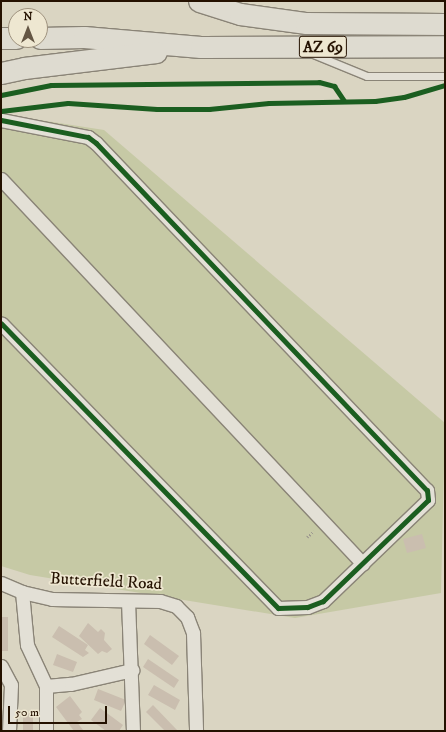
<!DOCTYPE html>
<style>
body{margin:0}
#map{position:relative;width:446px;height:732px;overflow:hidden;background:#dad5c2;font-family:"IM FELL DW Pica",serif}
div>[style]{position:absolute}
.green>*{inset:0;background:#c6c9a5}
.building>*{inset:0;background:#cabeaf}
.path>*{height:2.5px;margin-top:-1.25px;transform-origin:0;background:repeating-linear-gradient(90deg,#9e9990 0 1px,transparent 0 3px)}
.roads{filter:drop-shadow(1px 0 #8a8477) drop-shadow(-1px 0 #8a8477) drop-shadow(0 1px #8a8477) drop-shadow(0 -1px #8a8477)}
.service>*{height:7px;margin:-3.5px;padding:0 3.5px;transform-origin:3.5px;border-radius:3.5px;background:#e3e0d6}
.minor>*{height:13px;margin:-6.5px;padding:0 6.5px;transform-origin:6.5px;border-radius:6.5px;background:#e3e0d6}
.primary>*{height:21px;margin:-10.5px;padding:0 10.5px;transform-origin:10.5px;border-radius:10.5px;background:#dedbd0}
.cycleway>*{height:5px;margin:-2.5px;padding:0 2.5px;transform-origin:2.5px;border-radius:2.5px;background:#1b5e20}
span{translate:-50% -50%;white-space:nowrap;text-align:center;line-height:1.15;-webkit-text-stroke:3.5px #eee7d1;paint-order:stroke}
.shield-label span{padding:1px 3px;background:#eee7d1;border:1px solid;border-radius:3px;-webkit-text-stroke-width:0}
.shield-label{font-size:16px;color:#241100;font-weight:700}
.street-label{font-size:17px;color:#241100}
.frame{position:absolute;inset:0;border:2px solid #241100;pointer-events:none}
.north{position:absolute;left:8px;top:8px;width:40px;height:40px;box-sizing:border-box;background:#eee7d1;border:1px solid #9d917d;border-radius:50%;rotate:0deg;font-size:11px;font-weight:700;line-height:16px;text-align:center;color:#241100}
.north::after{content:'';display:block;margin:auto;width:14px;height:18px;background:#645644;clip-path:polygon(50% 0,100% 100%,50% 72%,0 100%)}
.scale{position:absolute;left:8px;top:706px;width:99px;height:18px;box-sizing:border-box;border:2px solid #241100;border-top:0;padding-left:5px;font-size:12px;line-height:14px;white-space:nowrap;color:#241100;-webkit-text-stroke:3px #eee7d1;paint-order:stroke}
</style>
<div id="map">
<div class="green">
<i style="clip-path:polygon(1px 114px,104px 130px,445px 423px,441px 593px,295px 618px,30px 575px,1px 566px)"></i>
</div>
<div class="building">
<i style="clip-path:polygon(422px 534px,426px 548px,407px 553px,403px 539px)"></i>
<i style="clip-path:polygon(1px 617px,8px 617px,8px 651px,1px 651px)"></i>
<i style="clip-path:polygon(88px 623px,98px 632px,101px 629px,105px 633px,104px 640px,112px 649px,107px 653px,102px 651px,98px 654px,79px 636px)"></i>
<i style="clip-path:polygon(59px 626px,88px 645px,85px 650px,89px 653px,83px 657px,52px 637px)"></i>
<i style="clip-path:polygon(150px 635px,179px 656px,172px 665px,144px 644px)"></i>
<i style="clip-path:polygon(57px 654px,77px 662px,73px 672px,53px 665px)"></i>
<i style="clip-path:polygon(148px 659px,179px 680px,174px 688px,143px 667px)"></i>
<i style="clip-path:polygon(154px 685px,180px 700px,175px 710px,148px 695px)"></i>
<i style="clip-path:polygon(98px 689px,126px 700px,121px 711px,94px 700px)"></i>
<i style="clip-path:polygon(70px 696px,82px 712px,79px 715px,82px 719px,77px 722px,83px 730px,81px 731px,74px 731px,56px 707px)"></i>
<i style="clip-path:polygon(153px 705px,177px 730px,176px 731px,165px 731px,146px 712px)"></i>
<i style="clip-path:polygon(100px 708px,123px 725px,119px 731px,106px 731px,91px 720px)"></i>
<i style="clip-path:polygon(33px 713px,33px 731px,23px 731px,23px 714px)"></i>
</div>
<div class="path">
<i style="left:307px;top:537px;width:9px;rotate:-41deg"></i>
</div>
<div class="roads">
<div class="service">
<i style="left:313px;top:54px;width:58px;rotate:22.2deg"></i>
<i style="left:367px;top:76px;width:78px"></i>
</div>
<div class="minor">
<i style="left:1px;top:120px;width:89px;rotate:11.1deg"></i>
<i style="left:88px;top:137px;width:10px;rotate:37deg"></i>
<i style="left:96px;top:143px;width:480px;rotate:46.4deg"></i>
<i style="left:427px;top:490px;width:10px;rotate:84deg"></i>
<i style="left:428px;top:500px;width:146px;rotate:136.1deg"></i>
<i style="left:323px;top:601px;width:17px;rotate:159deg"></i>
<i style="left:307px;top:607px;width:29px;rotate:178deg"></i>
<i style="left:278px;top:608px;width:397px;rotate:-134.2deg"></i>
<i style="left:1px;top:179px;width:528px;rotate:46.76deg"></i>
<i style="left:1px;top:583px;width:23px;rotate:23deg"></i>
<i style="left:22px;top:592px;width:31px;rotate:13deg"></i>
<i style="left:52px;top:599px;width:108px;rotate:1.1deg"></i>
<i style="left:160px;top:601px;width:17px;rotate:17deg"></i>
<i style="left:176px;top:606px;width:16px;rotate:45deg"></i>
<i style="left:187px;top:617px;width:17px;rotate:69deg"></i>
<i style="left:193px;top:633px;width:98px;rotate:88.2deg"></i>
<i style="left:22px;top:592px;width:53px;rotate:84.6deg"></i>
<i style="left:27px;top:645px;width:45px;rotate:65.1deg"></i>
<i style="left:46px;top:686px;width:45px;rotate:90deg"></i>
<i style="left:128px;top:601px;width:130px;rotate:87.8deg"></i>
<i style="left:1px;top:666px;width:21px;rotate:62deg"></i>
<i style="left:11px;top:685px;width:46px;rotate:92.5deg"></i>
<i style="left:46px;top:686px;width:25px;rotate:-5deg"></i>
<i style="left:71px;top:684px;width:63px;rotate:-12.9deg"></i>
</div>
<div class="primary">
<i style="left:199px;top:1px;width:43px;rotate:17.6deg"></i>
<i style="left:240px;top:14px;width:67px;rotate:7.8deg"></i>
<i style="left:306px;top:23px;width:139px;rotate:0.4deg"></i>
<i style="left:1px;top:38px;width:15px"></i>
<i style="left:40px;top:38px;width:44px;rotate:-1.3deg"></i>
<i style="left:84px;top:37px;width:117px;rotate:4.9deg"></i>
<i style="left:201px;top:47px;width:244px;rotate:-0.2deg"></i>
<i style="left:1px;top:73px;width:24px;rotate:-12deg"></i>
<i style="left:24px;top:68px;width:133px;rotate:-6.9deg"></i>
</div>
</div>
<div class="cycleway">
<i style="left:1px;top:95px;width:51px;rotate:-11.3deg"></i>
<i style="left:51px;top:85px;width:268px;rotate:-0.6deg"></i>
<i style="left:319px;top:82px;width:16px;rotate:15deg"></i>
<i style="left:334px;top:86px;width:18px;rotate:56deg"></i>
<i style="left:1px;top:111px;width:67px;rotate:-6.8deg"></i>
<i style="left:68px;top:103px;width:89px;rotate:3.9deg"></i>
<i style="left:157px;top:109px;width:52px"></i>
<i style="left:209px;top:109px;width:60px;rotate:-5.7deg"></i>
<i style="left:269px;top:103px;width:106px;rotate:-1.1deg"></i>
<i style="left:375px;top:101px;width:29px;rotate:-8deg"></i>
<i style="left:404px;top:97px;width:43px;rotate:-16.3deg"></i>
<i style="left:1px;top:120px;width:89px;rotate:11.1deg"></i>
<i style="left:88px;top:137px;width:10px;rotate:37deg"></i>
<i style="left:96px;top:143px;width:480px;rotate:46.4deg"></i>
<i style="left:427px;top:490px;width:10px;rotate:84deg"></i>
<i style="left:428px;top:500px;width:146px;rotate:136.1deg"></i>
<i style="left:323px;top:601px;width:17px;rotate:159deg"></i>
<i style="left:307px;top:607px;width:29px;rotate:178deg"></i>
<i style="left:278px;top:608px;width:397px;rotate:-134.2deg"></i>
</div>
<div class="shield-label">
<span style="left:323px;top:47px">AZ 69</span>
</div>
<div class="street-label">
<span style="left:106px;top:582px;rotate:3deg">Butterfield Road</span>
</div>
<div class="frame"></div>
<div class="north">N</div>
<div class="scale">50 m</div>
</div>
